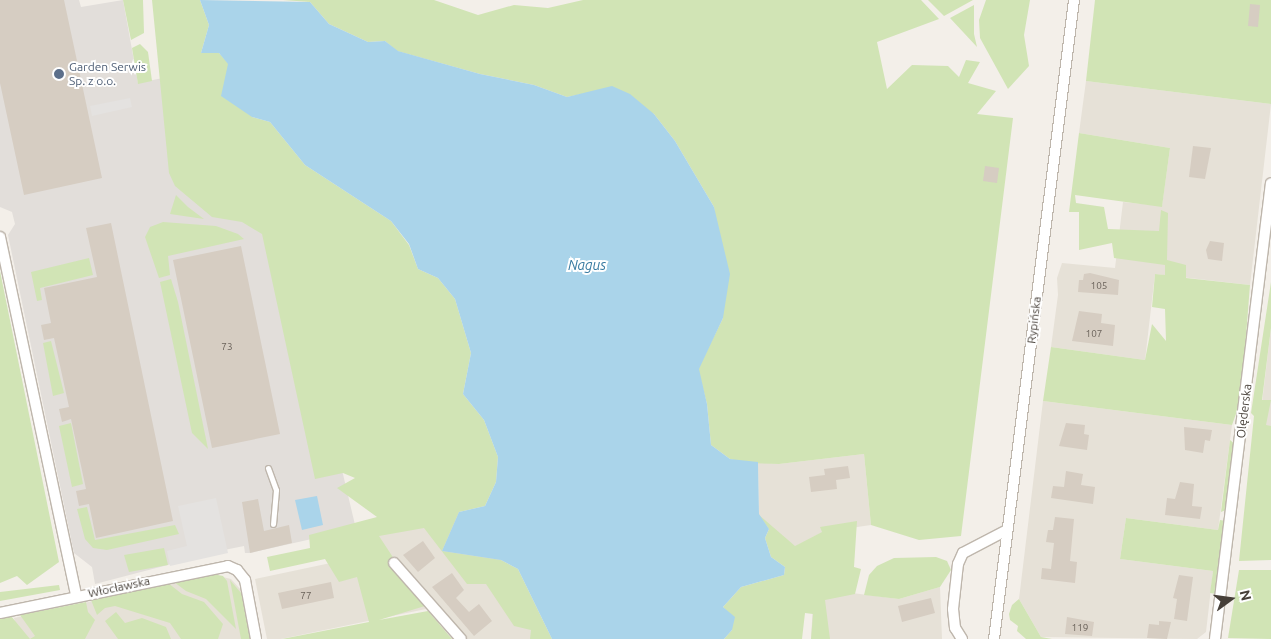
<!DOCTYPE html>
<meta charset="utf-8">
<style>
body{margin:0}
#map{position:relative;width:1271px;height:639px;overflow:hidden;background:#f3efe9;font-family:Ubuntu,sans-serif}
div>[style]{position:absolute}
.residential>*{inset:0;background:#e6e1d7}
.industrial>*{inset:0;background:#e2deda}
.green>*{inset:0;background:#d1e4b5}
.parking>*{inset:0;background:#e4e2e0}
.water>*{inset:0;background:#aad4ea}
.building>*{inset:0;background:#d6cdc2}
.roads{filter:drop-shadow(1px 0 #beb6ac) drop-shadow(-1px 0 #beb6ac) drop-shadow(0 1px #beb6ac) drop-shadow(0 -1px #beb6ac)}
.service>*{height:5px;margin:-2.5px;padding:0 2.5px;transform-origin:2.5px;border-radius:2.5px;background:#fff}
.minor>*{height:10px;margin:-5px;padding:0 5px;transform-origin:5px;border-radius:5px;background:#fff}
.dots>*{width:14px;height:14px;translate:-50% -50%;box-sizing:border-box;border:2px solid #fff;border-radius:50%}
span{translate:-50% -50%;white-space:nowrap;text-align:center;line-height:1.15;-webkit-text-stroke:4px #fff;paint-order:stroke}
.number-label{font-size:10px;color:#6a625a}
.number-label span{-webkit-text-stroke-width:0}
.service-label{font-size:12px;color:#4e5e75}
.left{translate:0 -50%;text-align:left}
.street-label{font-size:12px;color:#463f38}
.water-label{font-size:14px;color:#377aa1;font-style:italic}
.north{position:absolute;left:1206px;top:574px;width:50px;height:50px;-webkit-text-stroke:4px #fff;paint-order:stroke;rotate:76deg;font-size:14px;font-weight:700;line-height:20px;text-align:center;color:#463f38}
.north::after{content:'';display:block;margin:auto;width:18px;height:22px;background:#463f38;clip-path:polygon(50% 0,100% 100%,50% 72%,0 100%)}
</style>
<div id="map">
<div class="residential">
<i style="clip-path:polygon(1086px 81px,1271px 104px,1250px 285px,1155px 274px,1145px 360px,1051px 347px,1058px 295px,1057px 278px,1062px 263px,1115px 268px,1123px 202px,1162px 206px,1170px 148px,1079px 133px)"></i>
<i style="clip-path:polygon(1271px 328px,1271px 429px,1259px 428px)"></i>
<i style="clip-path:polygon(1043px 401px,1232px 425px,1218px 530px,1126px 518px,1120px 559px,1213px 571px,1206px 632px,1197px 639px,1041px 637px,1019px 599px)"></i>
<i style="clip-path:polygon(864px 454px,871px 525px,823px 532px,784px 552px,759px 515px,758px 462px,779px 464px)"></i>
<i style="clip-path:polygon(459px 512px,501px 560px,550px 639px,465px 639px,407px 586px,426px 609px,281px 639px,267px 639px,255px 579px,378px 553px,371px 528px)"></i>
<i style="clip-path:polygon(214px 575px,231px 579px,241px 590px,250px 639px,19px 639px,14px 618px)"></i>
<i style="clip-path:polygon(805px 587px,899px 599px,940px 587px,942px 639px,811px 639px,813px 603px)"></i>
</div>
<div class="industrial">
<i style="clip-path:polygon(0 0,79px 0,81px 7px,123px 0,138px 83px,163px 78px,265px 231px,342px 470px,356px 529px,250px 553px,245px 553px,244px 546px,229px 549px,95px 584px,92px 567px,74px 553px,8px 235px,15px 224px,12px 212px,0 207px)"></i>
</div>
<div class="green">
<i style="clip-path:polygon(123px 0,143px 0,144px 33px,131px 40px)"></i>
<i style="clip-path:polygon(152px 0,200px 0,209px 25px,201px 53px,219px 53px,228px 63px,252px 117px,270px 122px,305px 165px,391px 221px,409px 245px,418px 269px,438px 278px,455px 299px,471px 353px,463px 394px,484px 420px,498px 457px,496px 482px,485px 506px,459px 512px,442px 551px,501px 560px,518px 569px,552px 639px,530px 639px,531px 630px,514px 626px,486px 584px,467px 584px,424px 528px,379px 536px,425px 606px,379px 620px,428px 611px,452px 639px,282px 639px,369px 622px,357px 577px,339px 582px,325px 559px,270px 571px,267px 557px,310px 548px,309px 535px,377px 517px,337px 488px,355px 478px,343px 473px,315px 479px,262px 234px,242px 222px,212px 217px,175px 186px,169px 173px)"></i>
<i style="clip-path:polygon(283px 0,434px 0,478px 15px,514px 5px,548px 8px,583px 0,921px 0,939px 19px,877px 42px,887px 89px,912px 65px,948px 66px,959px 77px,966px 60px,980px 62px,968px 83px,996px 91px,977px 114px,1013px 118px,961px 536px,919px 540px,871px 525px,864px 454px,779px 464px,746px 463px,730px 459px,711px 445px,707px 404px,698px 369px,723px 318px,714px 207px,675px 141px,654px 114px,597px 91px,567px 97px,534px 85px,480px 74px,397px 51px,385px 41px,368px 42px,329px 24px,310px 2px)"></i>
<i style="clip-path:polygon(928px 0,973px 0,944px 16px)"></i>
<i style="clip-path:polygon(986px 0,1030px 0,1024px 35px,1029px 66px,1008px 89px,980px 38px,979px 20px)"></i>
<i style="clip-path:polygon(1095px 0,1271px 0,1271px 104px,1086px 81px)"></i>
<i style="clip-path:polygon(974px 5px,974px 34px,977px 47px,950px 18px)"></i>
<i style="clip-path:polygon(140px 44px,148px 52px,152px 81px,138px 84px,132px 48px)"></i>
<i style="clip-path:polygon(1079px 133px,1170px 148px,1162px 207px,1075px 195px,1076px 203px,1104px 207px,1108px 229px,1159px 231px,1161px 210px,1168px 213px,1167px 260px,1186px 265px,1186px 278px,1250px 285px,1241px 400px,1232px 425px,1043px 401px,1051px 347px,1145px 360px,1152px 324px,1166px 341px,1165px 309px,1152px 307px,1155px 274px,1165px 275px,1165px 265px,1114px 258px,1112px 243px,1079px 250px,1079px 212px,1069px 212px)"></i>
<i style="clip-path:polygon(176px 195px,188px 207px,204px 219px,170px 214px)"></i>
<i style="clip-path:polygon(163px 222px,216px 226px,238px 234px,244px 239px,168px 256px,170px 275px,159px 278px,145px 237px,150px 227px)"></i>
<i style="clip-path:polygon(89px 258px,93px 275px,40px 288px,42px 300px,37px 301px,31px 272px)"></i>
<i style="clip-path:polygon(0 271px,59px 562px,27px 585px,17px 576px,0 583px)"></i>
<i style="clip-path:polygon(171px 279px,178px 302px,208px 449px,192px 433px,160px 282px)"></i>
<i style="clip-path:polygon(1271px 282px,1271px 328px,1262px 400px,1271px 400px,1266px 425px,1271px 426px,1271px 560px,1239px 561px,1254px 416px,1251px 413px)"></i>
<i style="clip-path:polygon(51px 341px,64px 393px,53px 396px,43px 343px)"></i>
<i style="clip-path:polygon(71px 423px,83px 484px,72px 487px,59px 426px)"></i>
<i style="clip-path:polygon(1230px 440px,1236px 445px,1228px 509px,1221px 512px)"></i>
<i style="clip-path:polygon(87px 507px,95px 540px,175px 525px,179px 534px,107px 550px,93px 548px,85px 539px,77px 509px)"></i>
<i style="clip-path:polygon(759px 515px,795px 546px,822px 532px,820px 527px,857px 521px,854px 567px,861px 569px,855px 594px,825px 600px,830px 639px,811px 639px,813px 614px,805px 613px,802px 639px,724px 639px,732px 630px,729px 613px,723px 607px,741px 587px,784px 575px,785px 567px,771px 557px,765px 538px,769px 529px)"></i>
<i style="clip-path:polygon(1126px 518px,1218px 530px,1220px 520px,1226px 521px,1216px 594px,1210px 593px,1213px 571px,1120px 559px)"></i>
<i style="clip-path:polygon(164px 548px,168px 565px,129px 572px,124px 555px)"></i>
<i style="clip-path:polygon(936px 557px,947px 561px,951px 570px,940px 587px,899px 599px,864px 595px,869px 575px,877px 566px,894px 558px)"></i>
<i style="clip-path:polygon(1239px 570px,1271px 570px,1271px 639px,1228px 638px)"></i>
<i style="clip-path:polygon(213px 574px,223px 576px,227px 581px,236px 629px,206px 599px,186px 591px,174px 582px)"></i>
<i style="clip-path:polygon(230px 580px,242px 594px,250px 639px,241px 639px)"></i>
<i style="clip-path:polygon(168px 583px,182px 594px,204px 602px,223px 624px,218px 639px,181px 639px,170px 623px,115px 606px,105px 608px,97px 615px,91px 600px)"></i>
<i style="clip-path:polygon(59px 585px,60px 590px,0 601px,0 592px)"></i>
<i style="clip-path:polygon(1019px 599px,1041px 637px,1052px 639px,1026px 639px,1017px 631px,1018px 626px,1010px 620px,1009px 614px,1012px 605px)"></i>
<i style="clip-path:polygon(86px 602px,88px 612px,95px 620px,85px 639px,0 639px,0 619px,11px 616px,30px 639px,35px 636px,20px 615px)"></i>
<i style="clip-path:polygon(116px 612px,125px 623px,142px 618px,166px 627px,171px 639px,118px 639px,105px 621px)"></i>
</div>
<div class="parking">
<i style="clip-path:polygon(130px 98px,132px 107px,92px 116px,90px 106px)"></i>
<i style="clip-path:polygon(216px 498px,228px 553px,170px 566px,167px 551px,187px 546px,178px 506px)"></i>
</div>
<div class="water">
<i style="clip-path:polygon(200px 0,310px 2px,329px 24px,368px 42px,385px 41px,398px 51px,480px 74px,534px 85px,567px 97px,612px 86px,630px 94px,654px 114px,675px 141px,714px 207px,730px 274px,723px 318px,699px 369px,707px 404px,711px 445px,730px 459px,758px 462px,759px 514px,769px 529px,765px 538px,771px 557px,785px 567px,784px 575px,741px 587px,723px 607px,735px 617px,732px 630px,724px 639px,552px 639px,518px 569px,501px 560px,442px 551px,459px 512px,485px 506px,496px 482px,498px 457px,484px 420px,463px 394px,471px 353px,455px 299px,438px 278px,418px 269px,409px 244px,391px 221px,305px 165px,270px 122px,252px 117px,221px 96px,228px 64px,219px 53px,201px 53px,209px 25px)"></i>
<i style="clip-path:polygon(317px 496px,323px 525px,302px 530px,295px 500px)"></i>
</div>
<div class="building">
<i style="clip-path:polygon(0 0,64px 0,102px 178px,24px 195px,0 83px)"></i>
<i style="clip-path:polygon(1250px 4px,1260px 5px,1258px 27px,1248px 26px)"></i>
<i style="clip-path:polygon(1193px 146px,1211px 148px,1205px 179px,1189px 177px)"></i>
<i style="clip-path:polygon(985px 166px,999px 168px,997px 183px,983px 181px)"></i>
<i style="clip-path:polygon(111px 223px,173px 521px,96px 538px,89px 504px,79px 506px,76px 491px,86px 489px,71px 419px,62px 422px,59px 409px,69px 407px,54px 338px,44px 340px,41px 325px,51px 323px,44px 288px,97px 277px,86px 228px)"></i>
<i style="clip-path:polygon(1210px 241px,1224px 243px,1222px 261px,1208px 259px,1206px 250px)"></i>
<i style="clip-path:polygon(241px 246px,280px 434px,212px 448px,173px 260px)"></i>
<i style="clip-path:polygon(1090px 273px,1119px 280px,1118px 295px,1078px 292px,1079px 280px,1083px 280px,1084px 274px)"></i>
<i style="clip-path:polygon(1079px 311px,1102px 314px,1101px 323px,1115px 325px,1113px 346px,1072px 341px)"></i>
<i style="clip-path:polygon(1066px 423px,1085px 425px,1084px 434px,1089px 435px,1087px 450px,1059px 446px)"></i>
<i style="clip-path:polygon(1184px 427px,1212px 430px,1210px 441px,1205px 440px,1203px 453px,1185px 450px)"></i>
<i style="clip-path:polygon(848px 466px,850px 478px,836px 480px,837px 489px,811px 492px,809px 477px,825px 475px,824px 469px)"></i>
<i style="clip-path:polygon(1066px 471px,1083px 474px,1081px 485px,1095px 487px,1093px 504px,1051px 498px,1053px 486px,1064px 487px)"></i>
<i style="clip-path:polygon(1180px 482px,1194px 484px,1192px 506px,1202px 507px,1200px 519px,1165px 515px,1167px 498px,1175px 499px)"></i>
<i style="clip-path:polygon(258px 499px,264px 531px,289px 525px,292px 543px,250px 553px,242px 502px)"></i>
<i style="clip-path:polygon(1055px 517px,1074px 519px,1070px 561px,1077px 562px,1075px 583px,1041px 579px,1042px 568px,1051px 569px,1054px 543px,1046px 542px,1048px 530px,1053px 530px)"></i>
<i style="clip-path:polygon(423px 541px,435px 558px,418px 572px,403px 555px)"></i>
<i style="clip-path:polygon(452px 573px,464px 590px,456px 598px,469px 612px,479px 604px,492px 621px,474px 636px,432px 587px)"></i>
<i style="clip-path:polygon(1179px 575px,1193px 577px,1187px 621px,1174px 619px,1177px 599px,1173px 598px)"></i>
<i style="clip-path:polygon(331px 582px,334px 598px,282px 609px,278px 593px)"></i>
<i style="clip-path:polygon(931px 598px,935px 613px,902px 622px,898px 606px)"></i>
<i style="clip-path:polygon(1067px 617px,1094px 622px,1092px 636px,1065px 634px)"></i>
<i style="clip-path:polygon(1159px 621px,1171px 622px,1167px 639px,1147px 638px,1149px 624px,1159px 625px)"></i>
</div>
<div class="roads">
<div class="service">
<i style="left:268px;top:468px;width:23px;rotate:70deg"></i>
<i style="left:276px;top:490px;width:34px;rotate:95deg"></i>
</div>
<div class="minor">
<i style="left:0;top:237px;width:367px;rotate:78deg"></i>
<i style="left:394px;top:563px;width:101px;rotate:48.6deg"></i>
<i style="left:0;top:613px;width:233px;rotate:-11.6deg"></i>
<i style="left:228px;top:566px;width:10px;rotate:24deg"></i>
<i style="left:237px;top:570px;width:13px;rotate:51deg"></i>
<i style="left:245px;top:580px;width:60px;rotate:79.4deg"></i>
<i style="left:962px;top:639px;width:13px;rotate:-122deg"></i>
<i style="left:955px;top:628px;width:19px;rotate:-96deg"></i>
<i style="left:953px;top:609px;width:45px;rotate:-83.7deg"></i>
<i style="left:958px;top:564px;width:12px;rotate:-66deg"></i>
<i style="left:963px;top:553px;width:50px;rotate:-27.6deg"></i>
<i style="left:994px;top:639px;width:644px;rotate:-82.86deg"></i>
<i style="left:1215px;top:639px;width:459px;rotate:-83deg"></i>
</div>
</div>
<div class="dots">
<i style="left:59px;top:74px;background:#5c6f8a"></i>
</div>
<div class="number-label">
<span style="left:1099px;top:286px">105</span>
<span style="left:1094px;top:334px">107</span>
<span style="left:227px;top:347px">73</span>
<span style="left:306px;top:596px">77</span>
<span style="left:1080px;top:628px">119</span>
</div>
<div class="service-label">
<span class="left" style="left:69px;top:74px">Garden Serwis<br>Sp. z o.o.</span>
</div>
<div class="street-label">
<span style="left:1034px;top:320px;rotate:-83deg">Rypińska</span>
<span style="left:1244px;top:411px;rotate:-83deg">Olęderska</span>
<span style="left:119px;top:587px;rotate:-12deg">Włocławska</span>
</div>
<div class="water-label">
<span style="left:587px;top:265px">Nagus</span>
</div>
<div class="north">N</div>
</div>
